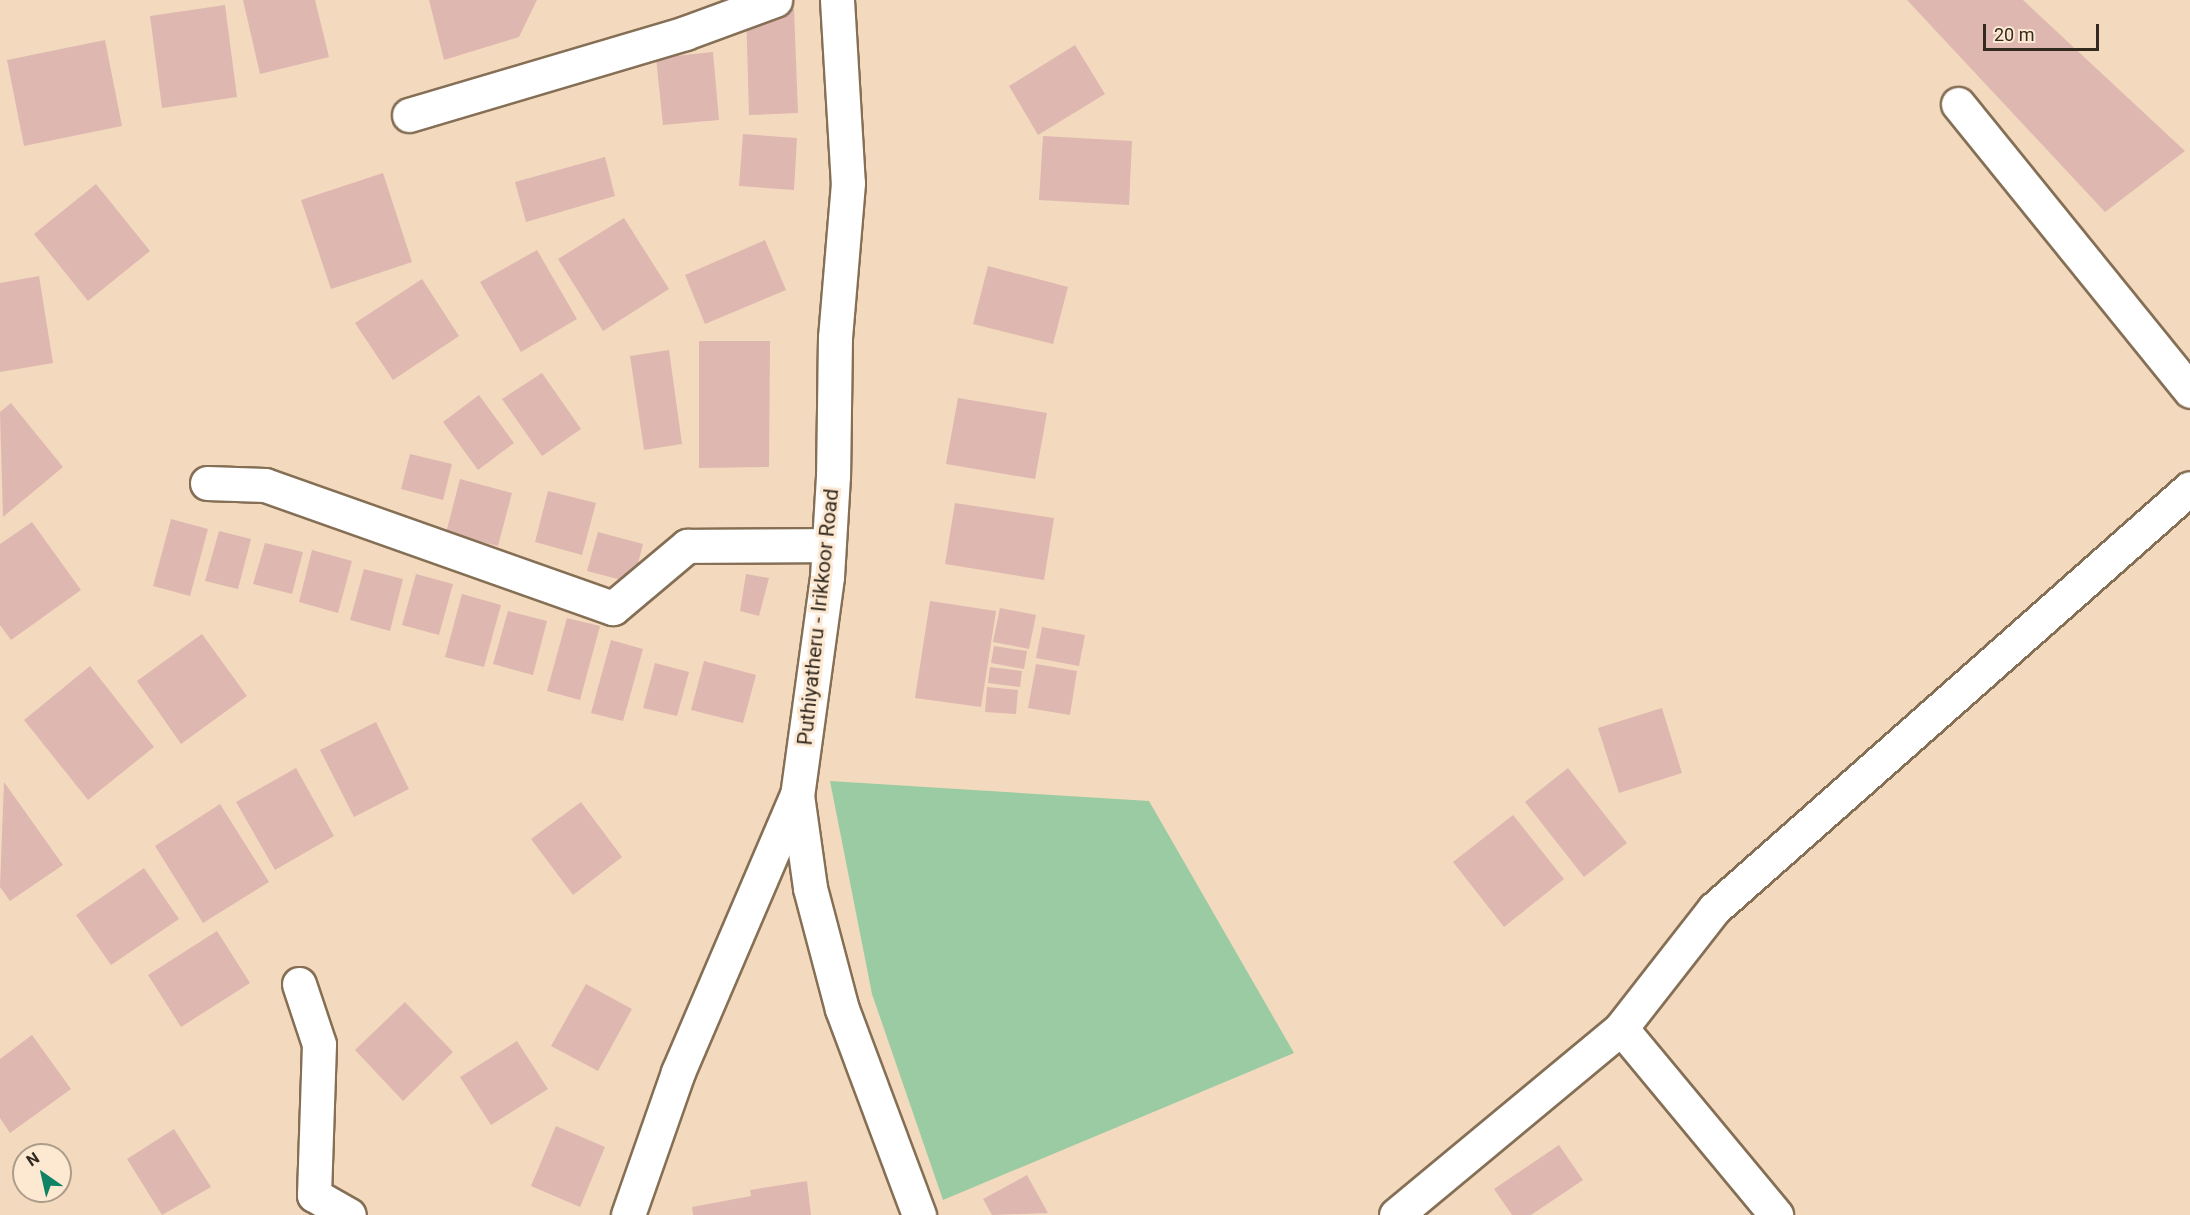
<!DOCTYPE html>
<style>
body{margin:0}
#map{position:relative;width:2190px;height:1215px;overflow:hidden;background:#f3dabe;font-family:Roboto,sans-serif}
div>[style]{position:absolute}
.green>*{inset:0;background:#9acba3}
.building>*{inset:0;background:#deb7b1}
.roads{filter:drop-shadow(2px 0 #856f55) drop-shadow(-2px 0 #856f55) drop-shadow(0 2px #856f55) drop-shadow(0 -2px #856f55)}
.street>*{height:33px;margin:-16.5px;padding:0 16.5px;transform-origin:16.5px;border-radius:16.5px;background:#fff}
.secondary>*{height:33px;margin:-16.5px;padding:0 16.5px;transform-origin:16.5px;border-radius:16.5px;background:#fff}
span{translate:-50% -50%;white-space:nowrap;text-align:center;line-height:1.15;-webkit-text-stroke:6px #fde8d2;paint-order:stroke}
.street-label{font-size:21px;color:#332a1f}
.north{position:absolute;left:12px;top:1143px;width:60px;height:60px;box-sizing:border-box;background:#fde8d2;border:2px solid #ac9c8a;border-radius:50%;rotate:326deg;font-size:16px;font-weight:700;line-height:24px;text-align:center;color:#332a1f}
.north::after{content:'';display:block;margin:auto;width:21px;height:27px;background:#0f8363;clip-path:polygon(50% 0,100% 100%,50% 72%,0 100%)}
.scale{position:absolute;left:1983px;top:24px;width:116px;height:27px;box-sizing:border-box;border:3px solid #332a1f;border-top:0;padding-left:8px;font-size:18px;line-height:21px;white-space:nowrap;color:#332a1f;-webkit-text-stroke:4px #fde8d2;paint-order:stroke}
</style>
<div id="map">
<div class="green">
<i style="clip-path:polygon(830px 781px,1149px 801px,1294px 1053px,943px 1200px,872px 994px)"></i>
</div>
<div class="building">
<i style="clip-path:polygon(243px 0,315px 0,329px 57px,260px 74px)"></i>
<i style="clip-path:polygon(429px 0,537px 0,519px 37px,444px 60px)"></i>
<i style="clip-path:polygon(1907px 0,2023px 0,2185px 151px,2105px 212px)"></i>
<i style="clip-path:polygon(225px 5px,237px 97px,162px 108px,150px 16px)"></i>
<i style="clip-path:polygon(794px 9px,798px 113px,749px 115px,746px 11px)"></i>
<i style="clip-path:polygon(105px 40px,122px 126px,24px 146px,7px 60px)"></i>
<i style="clip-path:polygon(1075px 45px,1105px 94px,1038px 135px,1009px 86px)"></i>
<i style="clip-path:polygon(713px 52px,719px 120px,663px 125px,656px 58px)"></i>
<i style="clip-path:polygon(743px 134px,797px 138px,794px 190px,739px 186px)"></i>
<i style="clip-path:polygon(1043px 136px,1132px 141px,1129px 205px,1039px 200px)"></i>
<i style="clip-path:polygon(605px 157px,615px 196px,526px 222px,515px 182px)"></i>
<i style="clip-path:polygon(383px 173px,412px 262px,331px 289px,301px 200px)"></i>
<i style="clip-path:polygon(96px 184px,150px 251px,88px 301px,34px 234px)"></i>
<i style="clip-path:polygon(624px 218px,669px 289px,603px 331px,558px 259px)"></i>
<i style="clip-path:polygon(765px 240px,786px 290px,705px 324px,685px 275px)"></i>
<i style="clip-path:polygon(537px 250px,577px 319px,521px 352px,480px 282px)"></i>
<i style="clip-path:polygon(988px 266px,1068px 287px,1053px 344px,973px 324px)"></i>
<i style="clip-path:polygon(39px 276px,53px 363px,0 372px,0 283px)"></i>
<i style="clip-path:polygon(422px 279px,459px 336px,393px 380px,355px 323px)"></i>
<i style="clip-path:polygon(699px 341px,770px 341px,769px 467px,699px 468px)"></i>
<i style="clip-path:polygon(669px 350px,682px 444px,644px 450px,630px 356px)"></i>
<i style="clip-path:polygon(542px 373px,581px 429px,542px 456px,502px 399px)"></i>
<i style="clip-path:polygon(479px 395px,514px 443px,478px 470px,443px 422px)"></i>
<i style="clip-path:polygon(958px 398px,1047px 413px,1035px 479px,946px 464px)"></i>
<i style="clip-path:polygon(11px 403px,63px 467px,3px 517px,0 412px)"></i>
<i style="clip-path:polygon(410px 454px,452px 464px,443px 500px,401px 489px)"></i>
<i style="clip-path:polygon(460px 479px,512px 493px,498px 546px,446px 533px)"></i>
<i style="clip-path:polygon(548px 491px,596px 503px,582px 555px,535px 542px)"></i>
<i style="clip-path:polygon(955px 503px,1054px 518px,1044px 580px,945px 564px)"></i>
<i style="clip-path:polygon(171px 519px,208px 529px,190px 596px,153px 586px)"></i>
<i style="clip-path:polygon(32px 522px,81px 590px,11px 640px,0 625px,0 544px)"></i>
<i style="clip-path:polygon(219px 531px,251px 539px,238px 589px,205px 581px)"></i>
<i style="clip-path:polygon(598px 532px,643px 544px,633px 583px,587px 571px)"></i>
<i style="clip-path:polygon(265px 543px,303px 552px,292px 594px,253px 584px)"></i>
<i style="clip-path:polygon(312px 550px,352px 561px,338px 613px,299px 602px)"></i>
<i style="clip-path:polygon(364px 569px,403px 579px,390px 631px,350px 620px)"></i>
<i style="clip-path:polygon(416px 574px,453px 584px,439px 635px,402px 625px)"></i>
<i style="clip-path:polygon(746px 574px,769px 578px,759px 616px,740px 611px)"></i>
<i style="clip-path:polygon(462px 594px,501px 605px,484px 667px,445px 657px)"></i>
<i style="clip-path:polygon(930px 601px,996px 611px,981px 707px,915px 698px)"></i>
<i style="clip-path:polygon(1000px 608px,1036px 615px,1029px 649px,993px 642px)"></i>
<i style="clip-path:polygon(508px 611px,547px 621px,533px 675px,493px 664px)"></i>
<i style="clip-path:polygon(567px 618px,600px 626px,580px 700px,547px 691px)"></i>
<i style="clip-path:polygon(1042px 627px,1085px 635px,1079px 666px,1036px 658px)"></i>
<i style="clip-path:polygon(202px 634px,247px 696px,181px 744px,137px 681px)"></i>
<i style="clip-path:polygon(611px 640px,643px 649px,623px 721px,591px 713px)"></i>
<i style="clip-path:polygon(994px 646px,1027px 651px,1024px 669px,991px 663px)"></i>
<i style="clip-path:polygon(704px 661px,756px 675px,743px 723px,691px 710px)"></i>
<i style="clip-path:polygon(655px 663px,689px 672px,677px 716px,643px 708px)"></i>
<i style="clip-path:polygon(1036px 664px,1077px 671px,1070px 715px,1028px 708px)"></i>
<i style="clip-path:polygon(90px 666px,154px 747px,88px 800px,24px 720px)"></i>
<i style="clip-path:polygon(990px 667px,1022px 671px,1020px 687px,988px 683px)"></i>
<i style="clip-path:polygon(987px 687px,1018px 690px,1016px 714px,985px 712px)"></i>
<i style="clip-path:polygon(1662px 708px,1682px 773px,1619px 793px,1598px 728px)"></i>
<i style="clip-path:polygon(376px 722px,409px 789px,354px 817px,320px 750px)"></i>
<i style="clip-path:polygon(296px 768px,334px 836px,275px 870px,236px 802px)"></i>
<i style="clip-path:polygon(1568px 768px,1627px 843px,1584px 877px,1525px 802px)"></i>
<i style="clip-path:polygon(4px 782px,63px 865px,10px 901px,0 887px)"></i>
<i style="clip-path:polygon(581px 802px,622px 857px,573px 895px,531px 839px)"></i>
<i style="clip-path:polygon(220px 804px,269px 882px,203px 923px,155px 846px)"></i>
<i style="clip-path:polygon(1513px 815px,1564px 879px,1504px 927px,1453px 862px)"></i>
<i style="clip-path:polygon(144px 868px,179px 919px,111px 965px,76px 915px)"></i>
<i style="clip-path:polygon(217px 931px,250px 983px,181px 1027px,148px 975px)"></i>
<i style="clip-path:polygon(586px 984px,632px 1009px,598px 1071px,551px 1046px)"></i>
<i style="clip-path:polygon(405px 1002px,453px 1052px,403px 1101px,355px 1050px)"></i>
<i style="clip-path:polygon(32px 1035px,71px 1089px,10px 1133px,0 1118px,0 1059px)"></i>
<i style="clip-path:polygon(517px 1041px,548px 1089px,491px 1125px,460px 1077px)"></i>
<i style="clip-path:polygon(556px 1126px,605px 1147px,580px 1207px,531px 1186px)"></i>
<i style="clip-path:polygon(174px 1129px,211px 1187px,162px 1215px,127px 1159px)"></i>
<i style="clip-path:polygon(1559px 1145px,1583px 1180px,1531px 1215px,1512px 1215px,1494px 1189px)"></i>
<i style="clip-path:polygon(1027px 1175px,1048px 1213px,992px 1215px,983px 1199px)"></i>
<i style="clip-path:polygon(807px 1181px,811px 1215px,693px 1215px,692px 1207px,751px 1196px,750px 1190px)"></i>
</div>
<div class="roads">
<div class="street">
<i style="left:1958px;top:104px;width:369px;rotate:51deg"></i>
<i style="left:409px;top:115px;width:288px;rotate:-16.5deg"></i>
<i style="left:685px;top:33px;width:96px;rotate:-20.1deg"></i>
<i style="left:207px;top:483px;width:58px;rotate:2deg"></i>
<i style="left:265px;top:485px;width:369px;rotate:19.5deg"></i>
<i style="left:613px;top:608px;width:97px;rotate:-40deg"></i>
<i style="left:687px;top:546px;width:141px;rotate:-0.4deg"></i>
<i style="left:299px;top:984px;width:63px;rotate:71.6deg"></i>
<i style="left:319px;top:1044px;width:151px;rotate:91.9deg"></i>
<i style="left:314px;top:1195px;width:40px;rotate:29.7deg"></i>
<i style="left:628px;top:1215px;width:151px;rotate:-70.7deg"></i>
<i style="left:678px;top:1072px;width:301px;rotate:-66.8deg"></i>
</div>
<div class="secondary">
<i style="left:837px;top:0;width:183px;rotate:86.6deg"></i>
<i style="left:848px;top:183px;width:155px;rotate:94.8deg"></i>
<i style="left:835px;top:337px;width:139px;rotate:90.8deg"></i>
<i style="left:833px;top:476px;width:101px;rotate:93.4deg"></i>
<i style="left:827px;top:577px;width:220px;rotate:97.8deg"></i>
<i style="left:797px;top:795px;width:94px;rotate:82deg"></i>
<i style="left:810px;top:888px;width:125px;rotate:75.2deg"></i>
<i style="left:842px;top:1009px;width:220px;rotate:69.5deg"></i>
<i style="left:1621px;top:1028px;width:151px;rotate:-52deg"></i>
<i style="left:1714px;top:909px;width:635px;rotate:-41.49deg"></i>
<i style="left:1396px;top:1215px;width:293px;rotate:-39.7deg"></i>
<i style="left:1621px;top:1028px;width:243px;rotate:50.3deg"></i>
</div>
</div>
<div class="street-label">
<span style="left:818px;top:617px;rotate:-84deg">Puthiyatheru - Irikkoor Road</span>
</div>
<div class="north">N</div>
<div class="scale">20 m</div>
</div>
